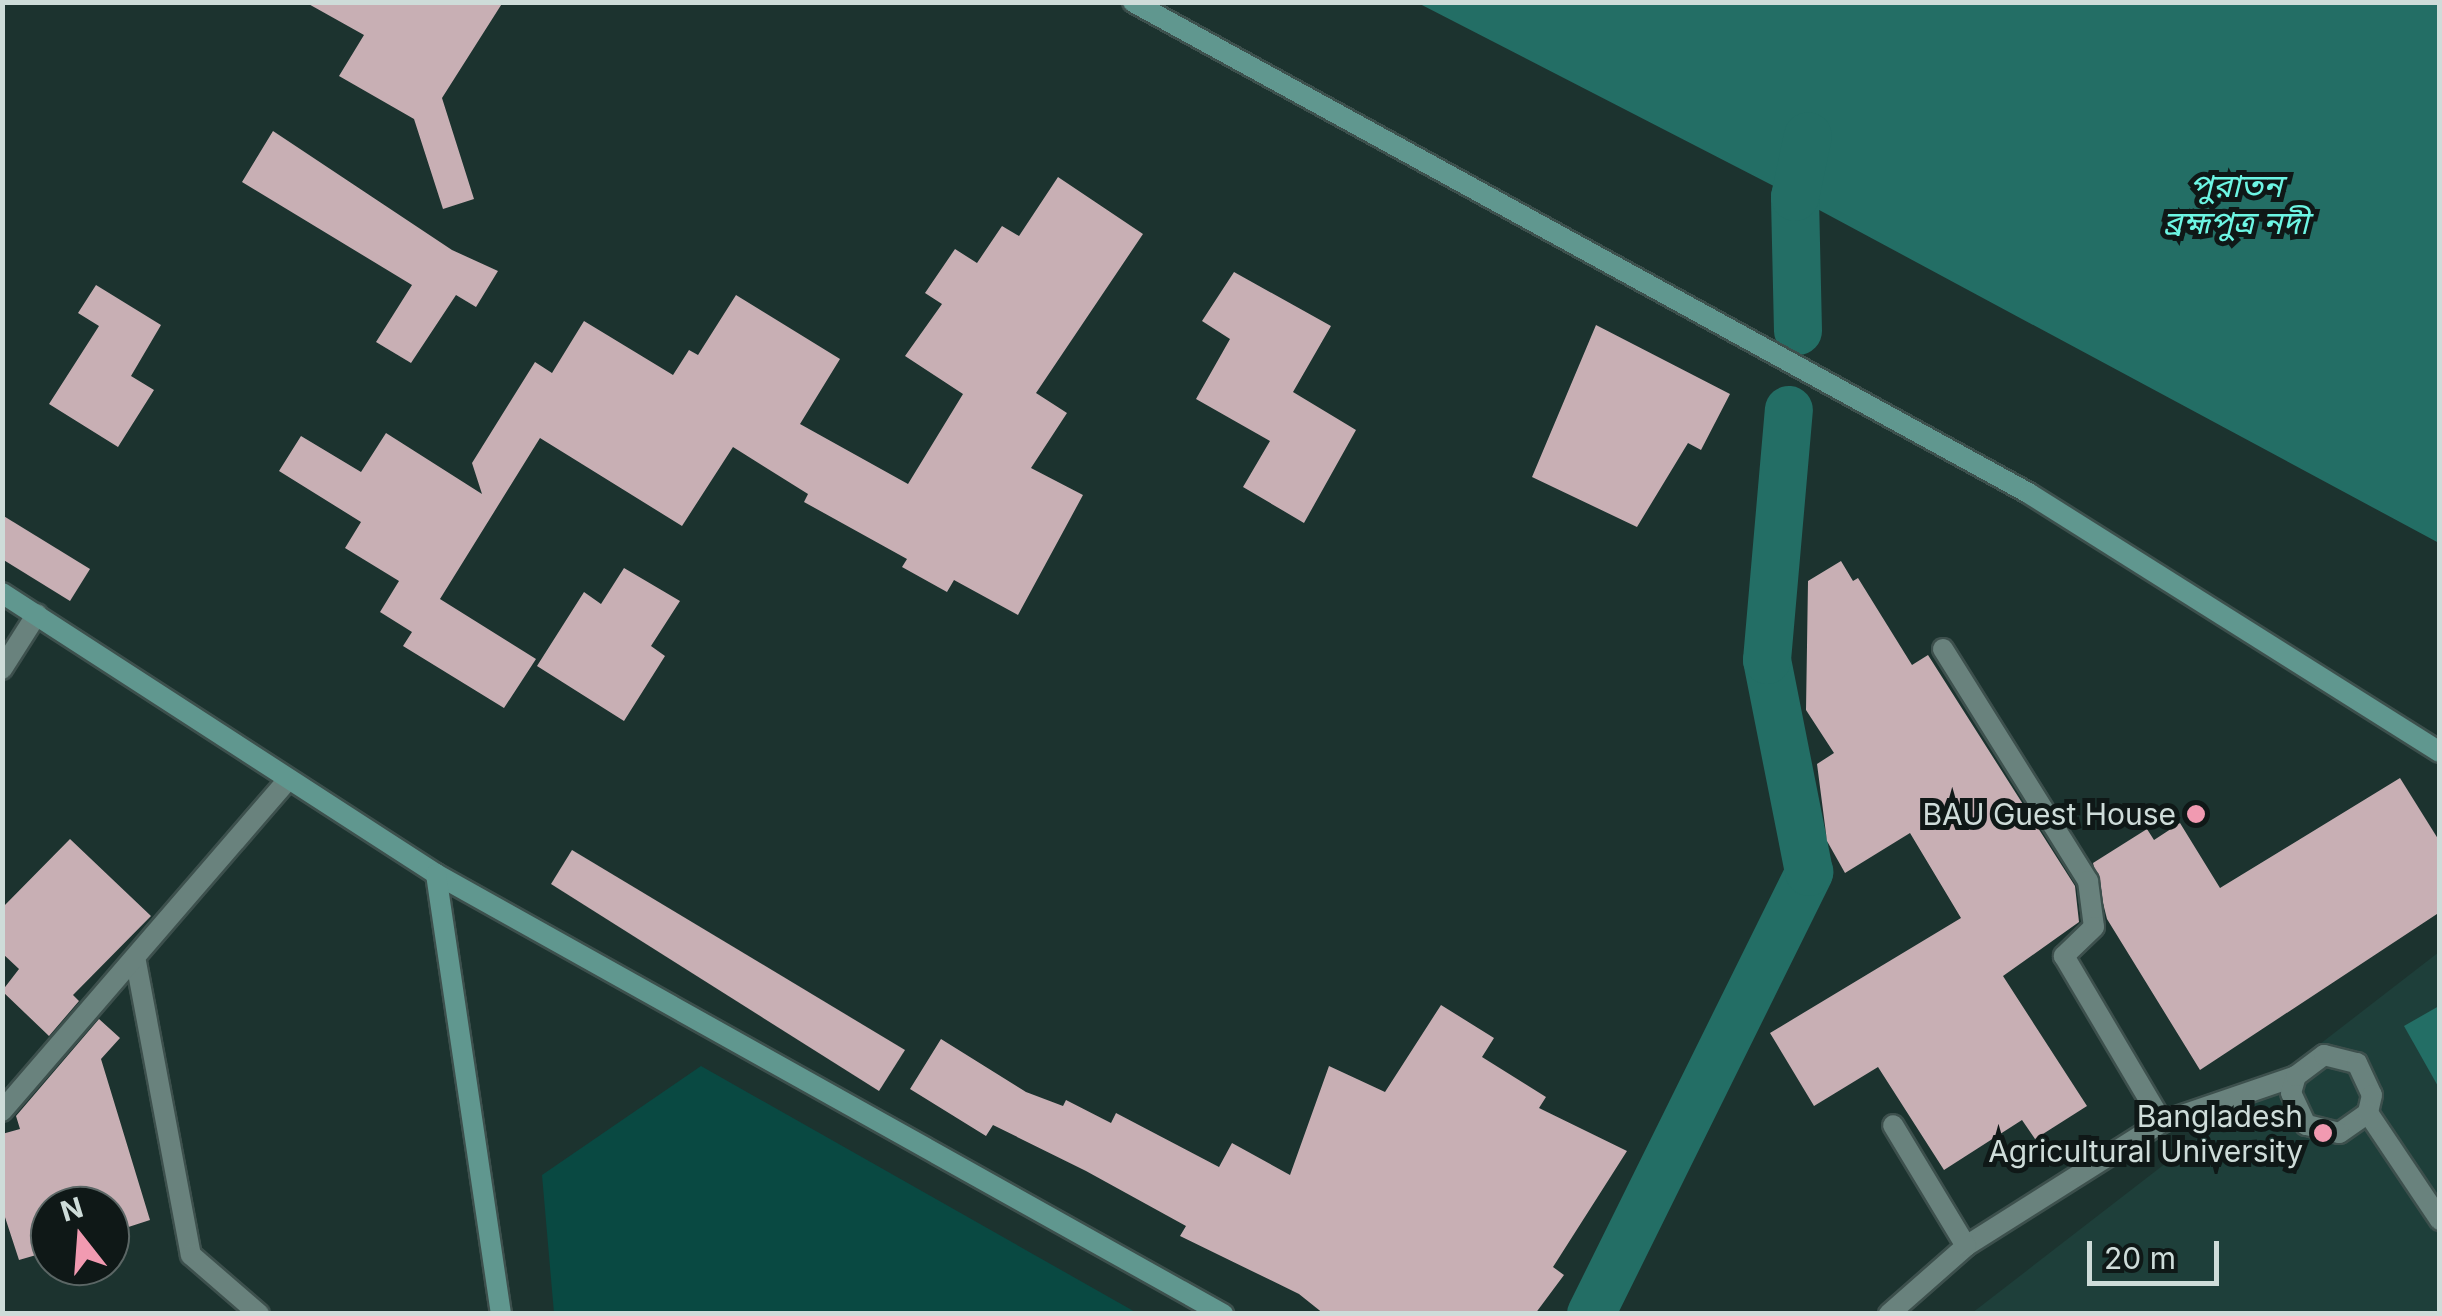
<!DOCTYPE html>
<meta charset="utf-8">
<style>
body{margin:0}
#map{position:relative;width:2442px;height:1316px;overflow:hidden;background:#1c332f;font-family:Inter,"Noto Sans Bengali",sans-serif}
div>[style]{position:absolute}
.built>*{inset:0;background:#1e3f3a}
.green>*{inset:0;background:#094942}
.water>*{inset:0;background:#236e65}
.canal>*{height:48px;margin:-24px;padding:0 24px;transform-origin:24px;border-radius:24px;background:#236e65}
.building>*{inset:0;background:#c8afb4}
.roads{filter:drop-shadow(2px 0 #3d504d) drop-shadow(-2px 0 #3d504d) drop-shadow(0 2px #3d504d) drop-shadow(0 -2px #3d504d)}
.lane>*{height:20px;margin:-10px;padding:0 10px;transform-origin:10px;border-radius:10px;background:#69827d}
.street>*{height:20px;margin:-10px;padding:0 10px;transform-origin:10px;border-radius:10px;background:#69827d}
.secondary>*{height:20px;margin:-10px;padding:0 10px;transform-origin:10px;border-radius:10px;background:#60978f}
.dots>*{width:28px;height:28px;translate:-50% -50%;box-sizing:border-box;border:5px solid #0f1817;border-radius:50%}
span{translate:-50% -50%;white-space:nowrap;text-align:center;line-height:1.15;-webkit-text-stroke:10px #0f1817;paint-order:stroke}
.poi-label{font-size:30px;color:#cedcd9}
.right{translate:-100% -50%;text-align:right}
.water-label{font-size:32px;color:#6df6e4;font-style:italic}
.frame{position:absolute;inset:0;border:5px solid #cedcd9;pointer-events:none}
.north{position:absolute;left:30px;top:1186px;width:100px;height:100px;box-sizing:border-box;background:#0f1817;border:2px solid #5b6665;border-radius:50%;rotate:343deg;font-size:28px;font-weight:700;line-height:40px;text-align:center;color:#cedcd9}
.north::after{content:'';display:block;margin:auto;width:35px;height:45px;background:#f19ab1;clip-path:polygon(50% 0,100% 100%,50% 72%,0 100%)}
.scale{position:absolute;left:2087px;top:1241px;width:132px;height:45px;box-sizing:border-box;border:5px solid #cedcd9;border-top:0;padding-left:12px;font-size:30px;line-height:35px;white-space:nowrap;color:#cedcd9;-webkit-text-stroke:8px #0f1817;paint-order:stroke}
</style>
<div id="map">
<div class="built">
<i style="clip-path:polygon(2439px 952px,2439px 1313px,1972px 1313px)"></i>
</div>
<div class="green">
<i style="clip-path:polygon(701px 1066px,1137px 1313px,554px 1313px,542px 1175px)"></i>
</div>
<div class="water">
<i style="clip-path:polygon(1418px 3px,2439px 3px,2439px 543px,1795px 197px)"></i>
<i style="clip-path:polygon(2439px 1006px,2439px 1088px,2404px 1026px)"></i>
</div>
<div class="canal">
<i style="left:1798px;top:331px;width:134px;rotate:-91.3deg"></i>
<i style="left:1795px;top:197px;width:62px;rotate:-78deg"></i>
<i style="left:1591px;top:1314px;width:493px;rotate:-63.7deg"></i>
<i style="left:1809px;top:872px;width:216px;rotate:-101.2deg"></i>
<i style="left:1767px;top:660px;width:251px;rotate:-85deg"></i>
</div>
<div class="building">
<i style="clip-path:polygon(305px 2px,503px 2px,442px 98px,474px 199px,443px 209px,414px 119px,339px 76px,364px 35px)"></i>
<i style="clip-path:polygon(273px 131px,452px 250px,498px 271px,476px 307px,456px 295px,411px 363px,376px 342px,412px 285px,242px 182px)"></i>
<i style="clip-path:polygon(1058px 177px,1143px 234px,1036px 393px,1067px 413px,1031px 468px,1083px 495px,1018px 615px,954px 580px,947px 592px,902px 567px,907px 559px,804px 502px,808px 494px,733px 447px,682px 526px,540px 438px,440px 599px,536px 659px,504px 708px,403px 646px,412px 632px,380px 612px,399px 581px,345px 548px,361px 522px,279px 471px,301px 436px,361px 472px,386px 433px,482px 494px,472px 463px,535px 362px,552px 373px,584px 321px,673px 375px,689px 350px,698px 355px,736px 295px,840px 359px,800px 424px,908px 484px,963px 394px,905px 356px,942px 304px,925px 293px,955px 249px,977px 263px,1002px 226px,1019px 236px)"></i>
<i style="clip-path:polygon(1234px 272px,1331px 326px,1293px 392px,1356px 430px,1304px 523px,1243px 487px,1270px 441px,1196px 399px,1230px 339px,1202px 321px)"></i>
<i style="clip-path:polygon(96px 285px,161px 325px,131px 376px,154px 390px,118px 447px,49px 404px,99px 326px,78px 313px)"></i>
<i style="clip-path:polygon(1596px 325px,1730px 394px,1701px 450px,1688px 443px,1637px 527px,1532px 477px)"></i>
<i style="clip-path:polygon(2px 515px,90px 569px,70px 601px,2px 559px)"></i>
<i style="clip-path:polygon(1841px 561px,1853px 581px,1858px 578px,1912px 665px,1928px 655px,2075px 886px,2079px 922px,2003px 976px,2087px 1106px,2035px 1139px,2022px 1120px,1944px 1170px,1878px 1067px,1814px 1106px,1770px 1033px,1961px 918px,1910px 833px,1845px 873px,1827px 841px,1817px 764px,1834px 753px,1806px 710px,1808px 581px)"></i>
<i style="clip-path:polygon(624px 568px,680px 601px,651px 646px,665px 656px,624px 721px,537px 666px,584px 592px,601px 604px)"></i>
<i style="clip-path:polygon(2400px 778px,2440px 842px,2440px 912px,2200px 1070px,2107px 919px,2093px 863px,2147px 829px,2154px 840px,2180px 823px,2220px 888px)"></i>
<i style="clip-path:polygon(70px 839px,151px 916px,73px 995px,79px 1001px,49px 1036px,2px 991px,19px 969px,2px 953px,2px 908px)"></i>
<i style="clip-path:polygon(572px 850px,905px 1050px,879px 1091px,551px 884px)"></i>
<i style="clip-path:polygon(1441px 1005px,1494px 1038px,1482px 1057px,1546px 1097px,1539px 1108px,1627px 1151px,1553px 1267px,1564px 1275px,1535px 1314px,1324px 1314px,1299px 1294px,1180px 1236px,1186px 1226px,1086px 1171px,993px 1125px,986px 1136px,910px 1089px,941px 1039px,1026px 1092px,1063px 1106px,1066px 1100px,1111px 1123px,1116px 1113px,1219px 1167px,1232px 1143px,1290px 1175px,1329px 1066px,1385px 1092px)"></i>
<i style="clip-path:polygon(99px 1019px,120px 1038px,101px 1059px,150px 1220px,110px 1233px,110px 1206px,50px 1206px,50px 1251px,19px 1260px,2px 1208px,2px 1134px,20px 1129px,16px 1116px)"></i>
</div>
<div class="roads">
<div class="lane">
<i style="left:1943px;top:649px;width:274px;rotate:58deg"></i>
<i style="left:2088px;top:881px;width:46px;rotate:82.6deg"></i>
<i style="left:2094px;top:927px;width:42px;rotate:136deg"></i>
<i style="left:2064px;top:956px;width:193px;rotate:59.4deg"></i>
<i style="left:2162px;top:1122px;width:142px;rotate:-18.9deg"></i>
<i style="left:2px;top:669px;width:65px;rotate:-57.5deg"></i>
<i style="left:2368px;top:1113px;width:35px;rotate:145deg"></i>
<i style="left:2339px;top:1133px;width:34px;rotate:-166deg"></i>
<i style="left:2306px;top:1125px;width:35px;rotate:-115deg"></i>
<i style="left:2291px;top:1093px;width:18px;rotate:-74deg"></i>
<i style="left:2296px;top:1076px;width:35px;rotate:-37deg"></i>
<i style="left:2324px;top:1055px;width:34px;rotate:14deg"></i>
<i style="left:2357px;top:1063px;width:35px;rotate:65deg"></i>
<i style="left:2372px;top:1095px;width:18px;rotate:103deg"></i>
<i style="left:2368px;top:1113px;width:129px;rotate:56.1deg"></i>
<i style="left:1966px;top:1246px;width:232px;rotate:-32.3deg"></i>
<i style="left:1889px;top:1314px;width:103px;rotate:-41.4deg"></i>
<i style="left:1966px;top:1246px;width:141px;rotate:-121.1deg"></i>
</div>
<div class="street">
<i style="left:136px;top:962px;width:298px;rotate:79.4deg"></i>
<i style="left:191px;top:1255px;width:90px;rotate:40.9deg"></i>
<i style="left:2px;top:1111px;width:436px;rotate:-49.2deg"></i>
</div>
<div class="secondary">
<i style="left:1133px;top:2px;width:1023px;rotate:28.74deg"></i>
<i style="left:2030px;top:494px;width:484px;rotate:32.2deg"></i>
<i style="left:2px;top:593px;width:517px;rotate:32.92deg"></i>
<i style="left:436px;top:874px;width:902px;rotate:29.21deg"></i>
<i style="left:436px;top:874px;width:445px;rotate:81.6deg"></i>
</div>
</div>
<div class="dots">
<i style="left:2196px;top:814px;background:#f19ab1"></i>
<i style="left:2323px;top:1133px;background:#f19ab1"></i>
</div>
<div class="poi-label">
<span class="right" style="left:2176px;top:814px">BAU Guest House</span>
<span class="right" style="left:2303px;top:1133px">Bangladesh<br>Agricultural University</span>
</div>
<div class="water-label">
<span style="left:2236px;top:205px">পুরাতন<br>ব্রহ্মপুত্র নদী</span>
</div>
<div class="frame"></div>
<div class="north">N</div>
<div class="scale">20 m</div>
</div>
